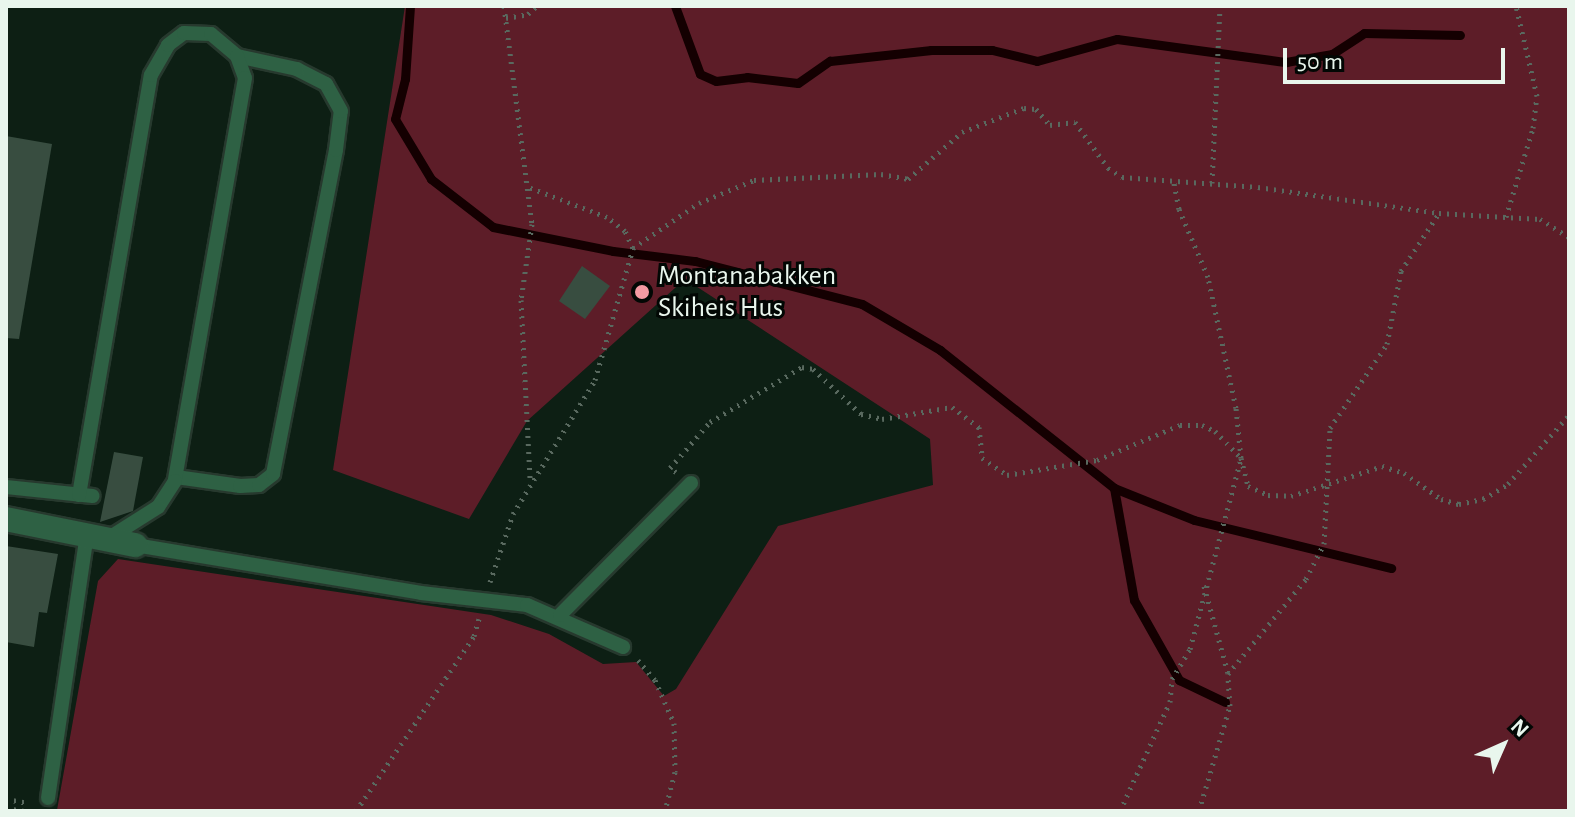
<!DOCTYPE html>
<style>
body{margin:0}
#map{position:relative;width:1575px;height:817px;overflow:hidden;background:#0d1f14;font-family:"Alegreya Sans",sans-serif}
div>[style]{position:absolute}
.green>*{inset:0;background:#5d1d28}
.stream>*{height:9px;margin:-4.5px;padding:0 4.5px;transform-origin:4.5px;border-radius:4.5px;background:#140001}
.building>*{inset:0;background:#384d40}
.path>*{height:5px;margin-top:-2.5px;transform-origin:0;background:repeating-linear-gradient(90deg,#59695f 0 2px,transparent 0 8px)}
.roads{filter:drop-shadow(2px 0 #27392e) drop-shadow(-2px 0 #27392e) drop-shadow(0 2px #27392e) drop-shadow(0 -2px #27392e)}
.lane>*{height:14px;margin:-7px;padding:0 7px;transform-origin:7px;border-radius:7px;background:#2e6144}
.street>*{height:24px;margin:-12px;padding:0 12px;transform-origin:12px;border-radius:12px;background:#2e6144}
.dots>*{width:22px;height:22px;translate:-50% -50%;box-sizing:border-box;border:4px solid #020704;border-radius:50%}
span{translate:-50% -50%;white-space:nowrap;text-align:center;line-height:1.15;-webkit-text-stroke:6px #020704;paint-order:stroke}
.poi-label{font-size:28px;color:#e9f6ed}
.left{translate:0 -50%;text-align:left}
.frame{position:absolute;inset:0;border:8px solid #e9f6ed;pointer-events:none}
.north{position:absolute;left:1463px;top:705px;width:80px;height:80px;-webkit-text-stroke:6px #020704;paint-order:stroke;rotate:45deg;font-size:22px;font-weight:700;line-height:32px;text-align:center;color:#e9f6ed}
.north::after{content:'';display:block;margin:auto;width:28px;height:36px;background:#e9f6ed;clip-path:polygon(50% 0,100% 100%,50% 72%,0 100%)}
.scale{position:absolute;left:1283px;top:48px;width:222px;height:36px;box-sizing:border-box;border:4px solid #e9f6ed;border-top:0;padding-left:10px;font-size:24px;line-height:28px;white-space:nowrap;color:#e9f6ed;-webkit-text-stroke:6px #020704;paint-order:stroke}
</style>
<div id="map">
<div class="green">
<i style="clip-path:polygon(405px 6px,1569px 6px,1569px 811px,48px 811px,57px 810px,98px 581px,118px 559px,491px 615px,549px 634px,603px 664px,636px 662px,664px 696px,676px 689px,778px 526px,933px 485px,930px 439px,685px 279px,527px 421px,469px 519px,333px 470px)"></i>
</div>
<div class="stream">
<i style="left:410px;top:6px;width:73px;rotate:93.9deg"></i>
<i style="left:405px;top:79px;width:41px;rotate:104deg"></i>
<i style="left:395px;top:119px;width:70px;rotate:59deg"></i>
<i style="left:431px;top:179px;width:78px;rotate:37.7deg"></i>
<i style="left:493px;top:227px;width:122px;rotate:11.3deg"></i>
<i style="left:613px;top:251px;width:83px;rotate:7deg"></i>
<i style="left:695px;top:261px;width:172px;rotate:14.4deg"></i>
<i style="left:862px;top:304px;width:91px;rotate:30.5deg"></i>
<i style="left:940px;top:350px;width:222px;rotate:38.4deg"></i>
<i style="left:1114px;top:488px;width:86px;rotate:21.8deg"></i>
<i style="left:1194px;top:520px;width:203px;rotate:13.7deg"></i>
<i style="left:675px;top:6px;width:72px;rotate:69.8deg"></i>
<i style="left:700px;top:74px;width:17px;rotate:24deg"></i>
<i style="left:716px;top:81px;width:31px;rotate:-7deg"></i>
<i style="left:747px;top:77px;width:51px;rotate:6.7deg"></i>
<i style="left:798px;top:83px;width:39px;rotate:-35deg"></i>
<i style="left:830px;top:61px;width:102px;rotate:-6.2deg"></i>
<i style="left:931px;top:50px;width:61px"></i>
<i style="left:992px;top:50px;width:46px;rotate:13.7deg"></i>
<i style="left:1037px;top:61px;width:83px;rotate:-15.4deg"></i>
<i style="left:1117px;top:39px;width:171px;rotate:7.8deg"></i>
<i style="left:1286px;top:62px;width:47px;rotate:-9.9deg"></i>
<i style="left:1332px;top:54px;width:38px;rotate:-33deg"></i>
<i style="left:1364px;top:33px;width:96px;rotate:1.2deg"></i>
<i style="left:1114px;top:488px;width:114px;rotate:79.9deg"></i>
<i style="left:1134px;top:600px;width:92px;rotate:60.6deg"></i>
<i style="left:1179px;top:680px;width:51px;rotate:25.6deg"></i>
</div>
<div class="building">
<i style="clip-path:polygon(6px 136px,52px 144px,19px 339px,6px 338px)"></i>
<i style="clip-path:polygon(582px 266px,610px 286px,585px 319px,559px 301px)"></i>
<i style="clip-path:polygon(114px 452px,143px 457px,133px 511px,100px 522px)"></i>
<i style="clip-path:polygon(6px 546px,58px 554px,47px 613px,39px 612px,34px 647px,6px 642px)"></i>
</div>
<div class="path">
<i style="left:504px;top:6px;width:220px;rotate:82.7deg"></i>
<i style="left:532px;top:224px;width:77px;rotate:98.2deg"></i>
<i style="left:521px;top:300px;width:179px;rotate:87.1deg"></i>
<i style="left:506px;top:18px;width:22px;rotate:-10deg"></i>
<i style="left:528px;top:14px;width:12px;rotate:-42deg"></i>
<i style="left:1212px;top:183px;width:177px;rotate:-87.4deg"></i>
<i style="left:1506px;top:217px;width:93px;rotate:-73.1deg"></i>
<i style="left:1533px;top:128px;width:32px;rotate:-83deg"></i>
<i style="left:1537px;top:96px;width:92px;rotate:-103.1deg"></i>
<i style="left:633px;top:248px;width:80px;rotate:-34.3deg"></i>
<i style="left:699px;top:203px;width:60px;rotate:-22.7deg"></i>
<i style="left:754px;top:180px;width:127px;rotate:-2.7deg"></i>
<i style="left:881px;top:174px;width:27px;rotate:10deg"></i>
<i style="left:908px;top:179px;width:72px;rotate:-41deg"></i>
<i style="left:962px;top:132px;width:66px;rotate:-21.2deg"></i>
<i style="left:1024px;top:108px;width:12px;rotate:5deg"></i>
<i style="left:1036px;top:109px;width:21px;rotate:49deg"></i>
<i style="left:1050px;top:125px;width:25px;rotate:-7deg"></i>
<i style="left:1075px;top:122px;width:57px;rotate:54.3deg"></i>
<i style="left:1108px;top:168px;width:17px;rotate:33deg"></i>
<i style="left:1122px;top:177px;width:136px;rotate:4.2deg"></i>
<i style="left:1258px;top:187px;width:183px;rotate:8.2deg"></i>
<i style="left:1439px;top:213px;width:101px;rotate:3.4deg"></i>
<i style="left:1540px;top:219px;width:34px;rotate:32deg"></i>
<i style="left:676px;top:472px;width:7px;rotate:-146deg"></i>
<i style="left:670px;top:468px;width:61px;rotate:-49deg"></i>
<i style="left:710px;top:422px;width:107px;rotate:-30.9deg"></i>
<i style="left:802px;top:367px;width:11px;rotate:10deg"></i>
<i style="left:813px;top:369px;width:66px;rotate:43.2deg"></i>
<i style="left:861px;top:414px;width:22px;rotate:13deg"></i>
<i style="left:882px;top:419px;width:71px;rotate:-9.7deg"></i>
<i style="left:952px;top:407px;width:34px;rotate:37deg"></i>
<i style="left:979px;top:427px;width:31px;rotate:84deg"></i>
<i style="left:982px;top:458px;width:30px;rotate:34deg"></i>
<i style="left:1007px;top:475px;width:91px;rotate:-9.5deg"></i>
<i style="left:1097px;top:460px;width:90px;rotate:-22.9deg"></i>
<i style="left:1180px;top:425px;width:22px"></i>
<i style="left:1202px;top:425px;width:14px;rotate:25deg"></i>
<i style="left:1215px;top:431px;width:37px;rotate:46deg"></i>
<i style="left:1241px;top:458px;width:29px;rotate:76deg"></i>
<i style="left:1248px;top:486px;width:22px;rotate:24deg"></i>
<i style="left:1268px;top:495px;width:23px;rotate:2deg"></i>
<i style="left:1291px;top:496px;width:96px;rotate:-18.2deg"></i>
<i style="left:1382px;top:466px;width:23px;rotate:18deg"></i>
<i style="left:1404px;top:473px;width:45px;rotate:35.1deg"></i>
<i style="left:1441px;top:499px;width:19px;rotate:16deg"></i>
<i style="left:1459px;top:504px;width:25px;rotate:-12deg"></i>
<i style="left:1483px;top:499px;width:29px;rotate:-31deg"></i>
<i style="left:1508px;top:484px;width:92px;rotate:-48.5deg"></i>
<i style="left:490px;top:582px;width:72px;rotate:-71.3deg"></i>
<i style="left:513px;top:514px;width:157px;rotate:-58.5deg"></i>
<i style="left:595px;top:380px;width:137px;rotate:-73.9deg"></i>
<i style="left:633px;top:248px;width:19px;rotate:-115deg"></i>
<i style="left:625px;top:231px;width:23px;rotate:-142deg"></i>
<i style="left:607px;top:217px;width:87px;rotate:-159.1deg"></i>
<i style="left:1204px;top:586px;width:90px;rotate:74.6deg"></i>
<i style="left:638px;top:660px;width:26px;rotate:50deg"></i>
<i style="left:655px;top:680px;width:47px;rotate:66.2deg"></i>
<i style="left:674px;top:723px;width:49px;rotate:88.8deg"></i>
<i style="left:675px;top:772px;width:40px;rotate:104.4deg"></i>
<i style="left:6px;top:799px;width:23px;rotate:10deg"></i>
<i style="left:6px;top:808px;width:20px;rotate:9deg"></i>
<i style="left:356px;top:811px;width:211px;rotate:-56deg"></i>
<i style="left:474px;top:636px;width:18px;rotate:-74deg"></i>
<i style="left:1120px;top:811px;width:120px;rotate:-65.4deg"></i>
<i style="left:1170px;top:702px;width:23px;rotate:-85deg"></i>
<i style="left:1172px;top:679px;width:35px;rotate:-59deg"></i>
<i style="left:1190px;top:649px;width:198px;rotate:-75deg"></i>
<i style="left:1241px;top:458px;width:50px;rotate:-95.7deg"></i>
<i style="left:1236px;top:408px;width:134px;rotate:-102.1deg"></i>
<i style="left:1208px;top:277px;width:74px;rotate:-113.1deg"></i>
<i style="left:1179px;top:209px;width:31px;rotate:-101deg"></i>
<i style="left:1199px;top:811px;width:109px;rotate:-73.6deg"></i>
<i style="left:1230px;top:706px;width:32px;rotate:-94deg"></i>
<i style="left:1228px;top:674px;width:123px;rotate:-50.6deg"></i>
<i style="left:1306px;top:579px;width:39px;rotate:-63deg"></i>
<i style="left:1324px;top:544px;width:116px;rotate:-87deg"></i>
<i style="left:1330px;top:428px;width:102px;rotate:-55.8deg"></i>
<i style="left:1387px;top:344px;width:74px;rotate:-79.1deg"></i>
<i style="left:1401px;top:271px;width:69px;rotate:-56.8deg"></i>
</div>
<div class="roads">
<div class="lane">
<i style="left:176px;top:477px;width:65px;rotate:8deg"></i>
<i style="left:240px;top:486px;width:19px;rotate:-3deg"></i>
<i style="left:259px;top:485px;width:18px;rotate:-38deg"></i>
<i style="left:273px;top:474px;width:330px;rotate:-79deg"></i>
<i style="left:336px;top:150px;width:39px;rotate:-83deg"></i>
<i style="left:341px;top:111px;width:31px;rotate:-119deg"></i>
<i style="left:326px;top:84px;width:33px;rotate:-153deg"></i>
<i style="left:297px;top:69px;width:61px;rotate:-167.8deg"></i>
<i style="left:6px;top:487px;width:87px;rotate:5.9deg"></i>
<i style="left:79px;top:495px;width:426px;rotate:-80.3deg"></i>
<i style="left:151px;top:75px;width:34px;rotate:-60deg"></i>
<i style="left:168px;top:45px;width:20px;rotate:-37deg"></i>
<i style="left:184px;top:33px;width:27px;rotate:2deg"></i>
<i style="left:211px;top:34px;width:34px;rotate:40deg"></i>
<i style="left:237px;top:56px;width:23px;rotate:70deg"></i>
<i style="left:245px;top:78px;width:409px;rotate:99.9deg"></i>
<i style="left:175px;top:481px;width:31px;rotate:123deg"></i>
<i style="left:158px;top:507px;width:58px;rotate:147.7deg"></i>
<i style="left:135px;top:545px;width:290px;rotate:9.5deg"></i>
<i style="left:421px;top:593px;width:107px;rotate:6.5deg"></i>
<i style="left:527px;top:605px;width:105px;rotate:23.6deg"></i>
<i style="left:560px;top:615px;width:186px;rotate:-45.2deg"></i>
<i style="left:48px;top:798px;width:266px;rotate:-81.6deg"></i>
</div>
<div class="street">
<i style="left:6px;top:519px;width:132px;rotate:11.4deg"></i>
</div>
</div>
<div class="dots">
<i style="left:642px;top:292px;background:#f49aa3"></i>
</div>
<div class="poi-label">
<span class="left" style="left:658px;top:292px">Montanabakken<br>Skiheis Hus</span>
</div>
<div class="frame"></div>
<div class="north">N</div>
<div class="scale">50 m</div>
</div>
